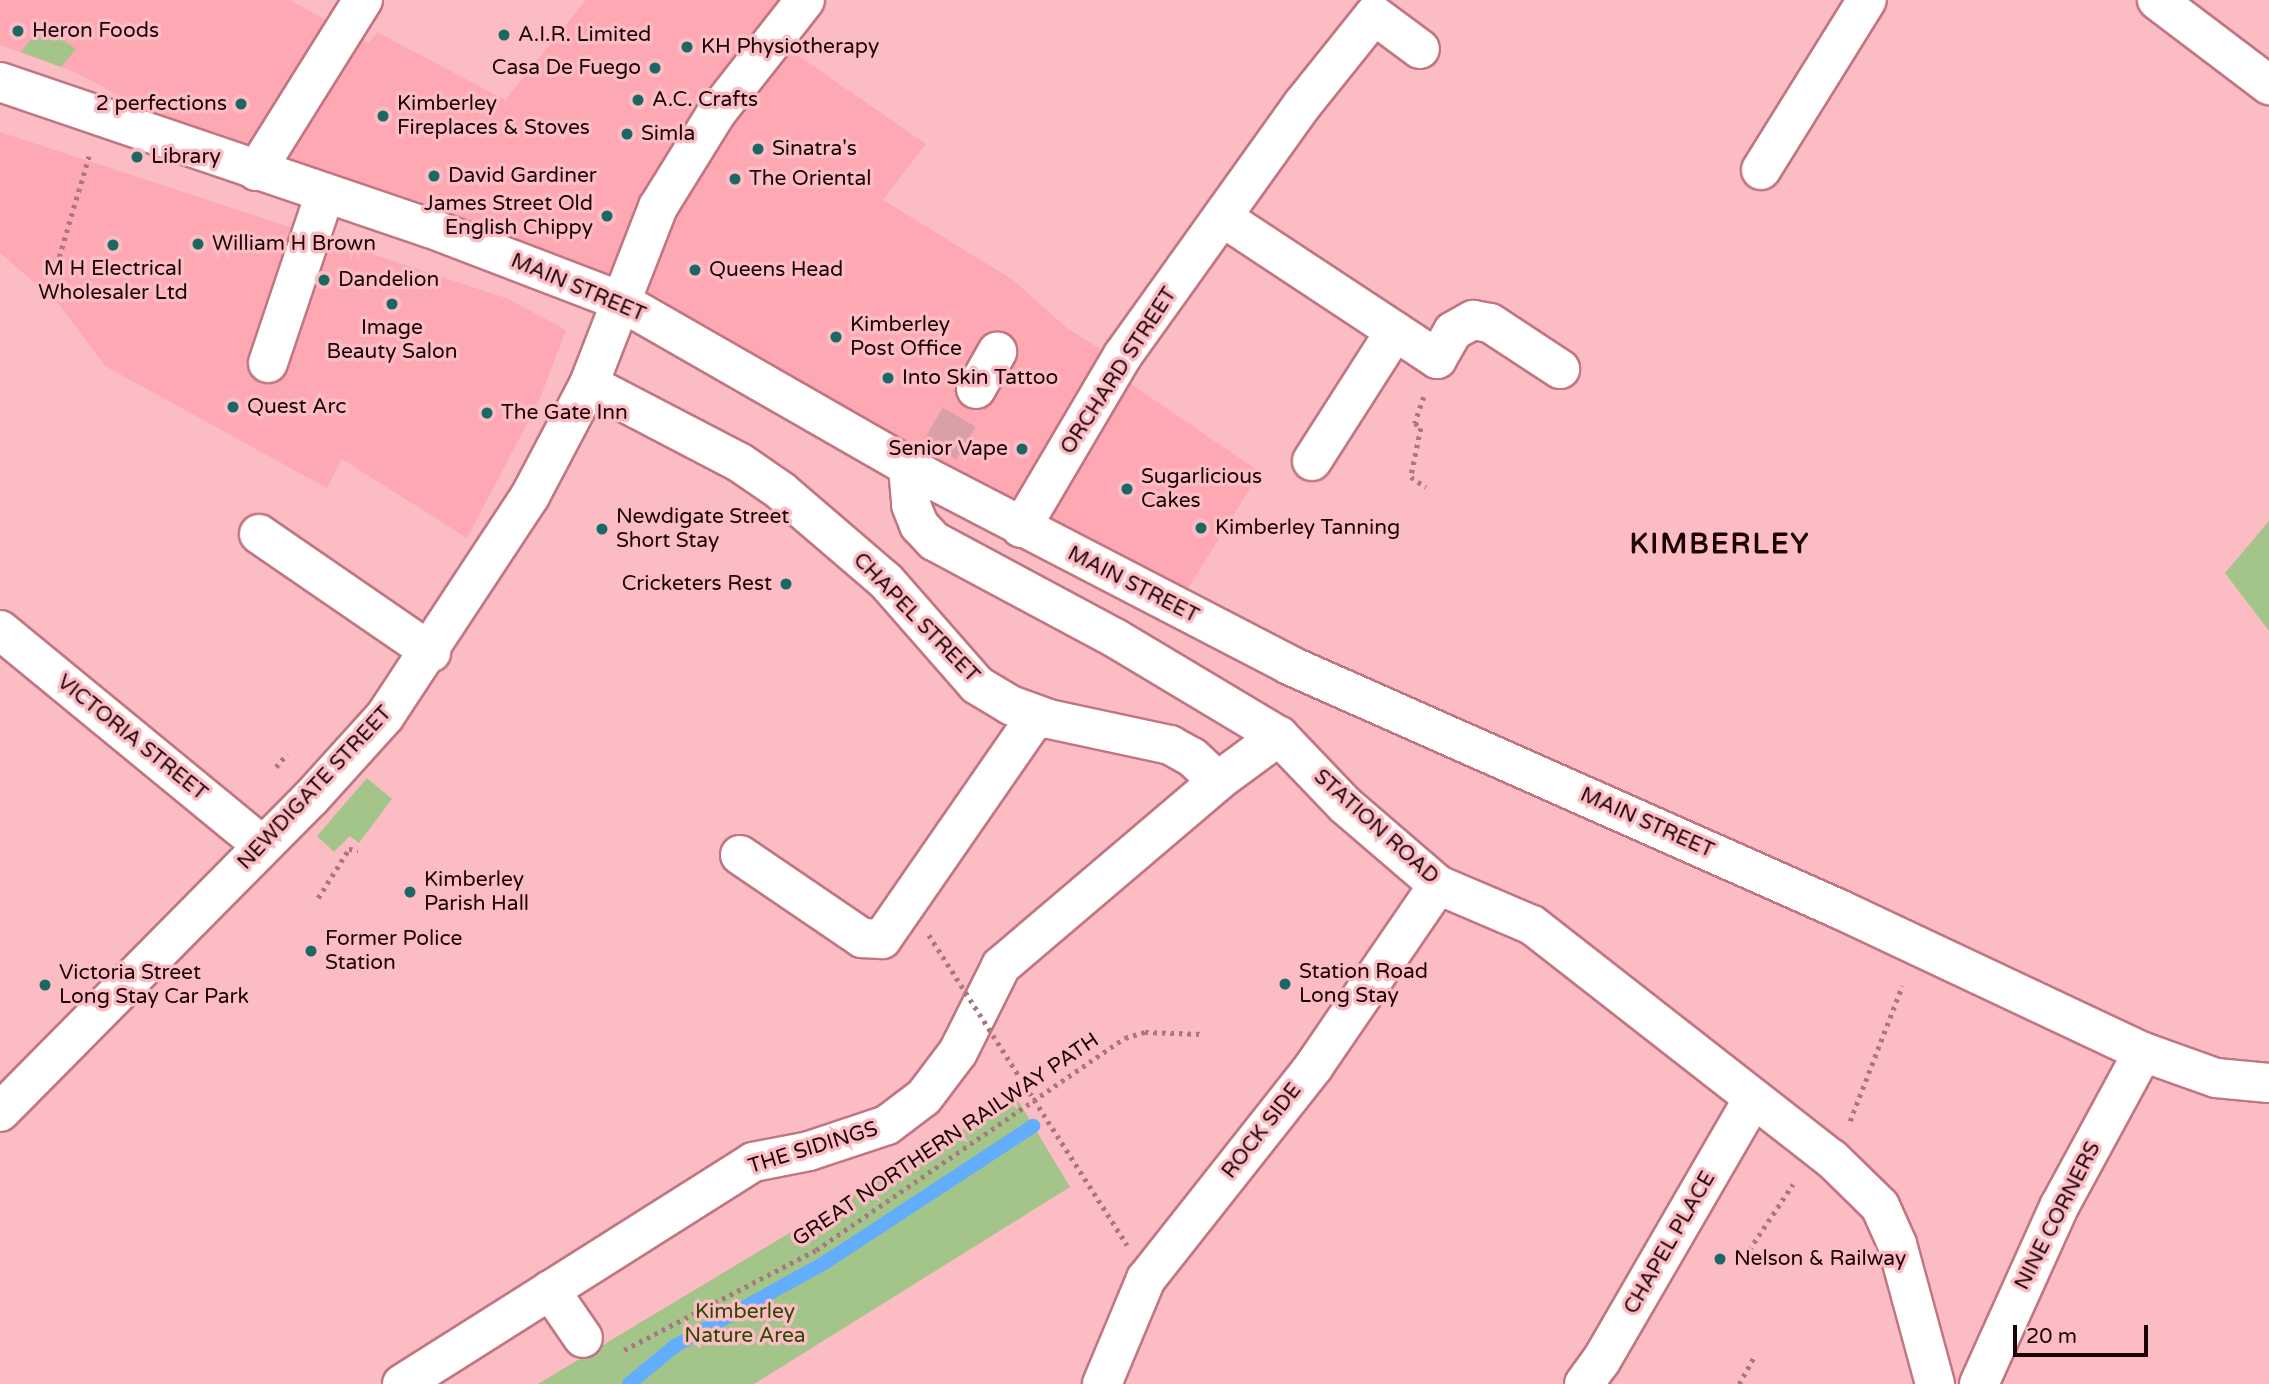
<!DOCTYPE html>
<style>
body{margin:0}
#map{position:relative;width:2269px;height:1384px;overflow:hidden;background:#fcbcc3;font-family:"Varela Round",sans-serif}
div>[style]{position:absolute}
.built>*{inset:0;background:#fea8b3}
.green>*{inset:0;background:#a4c589}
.stream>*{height:14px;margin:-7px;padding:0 7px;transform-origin:7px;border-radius:7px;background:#62adfc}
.minor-tunnel>*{height:38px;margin-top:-19px;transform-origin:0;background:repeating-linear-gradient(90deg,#daa0a7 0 38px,transparent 0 57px)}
.path>*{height:4.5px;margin-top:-2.25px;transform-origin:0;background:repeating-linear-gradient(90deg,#a9787e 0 3.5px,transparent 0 8.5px)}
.roads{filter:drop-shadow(2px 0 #c17781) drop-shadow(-2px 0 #c17781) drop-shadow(0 2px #c17781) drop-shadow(0 -2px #c17781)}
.minor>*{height:38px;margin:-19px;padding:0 19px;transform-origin:19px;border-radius:19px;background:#fff}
.path-bridge>*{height:4.5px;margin-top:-2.25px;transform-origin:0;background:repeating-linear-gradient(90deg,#a9787e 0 3.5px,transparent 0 8.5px)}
.dots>*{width:19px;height:19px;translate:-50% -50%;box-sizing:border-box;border:4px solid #fcbcc3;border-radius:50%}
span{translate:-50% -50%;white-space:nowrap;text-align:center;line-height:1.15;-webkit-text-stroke:7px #fcbcc3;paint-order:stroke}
.poi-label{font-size:21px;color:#1b0307}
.left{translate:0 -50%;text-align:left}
.right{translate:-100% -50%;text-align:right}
.street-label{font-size:21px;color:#1b0307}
.park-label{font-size:21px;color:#2b4a01}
.district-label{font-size:28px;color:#1b0307;font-weight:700;letter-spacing:2px}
.scale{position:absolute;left:2013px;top:1325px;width:135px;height:32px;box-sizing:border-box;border:4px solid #1b0307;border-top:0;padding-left:9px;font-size:21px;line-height:24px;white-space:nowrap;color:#1b0307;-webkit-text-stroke:5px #fcbcc3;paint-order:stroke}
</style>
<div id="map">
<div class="built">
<i style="clip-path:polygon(0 0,289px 0,369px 43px,377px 32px,505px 100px,586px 0,782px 0,760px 29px,926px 144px,883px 200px,1013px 280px,1068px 329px,1101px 349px,1091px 368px,1131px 384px,1260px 472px,1184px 595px,651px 302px,166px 121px,75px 72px,0 45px)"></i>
<i style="clip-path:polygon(0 132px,506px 298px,566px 330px,539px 401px,467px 538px,342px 459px,327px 488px,105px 366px,58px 303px,0 253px)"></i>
</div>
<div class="green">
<i style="clip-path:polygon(42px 25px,76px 49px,61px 67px,21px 52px)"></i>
<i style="clip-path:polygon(2269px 521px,2269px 631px,2225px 573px)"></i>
<i style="clip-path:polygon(367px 778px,392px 799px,359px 843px,350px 836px,334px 852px,317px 836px)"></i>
<i style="clip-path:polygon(1016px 1097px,1070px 1187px,754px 1384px,538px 1384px)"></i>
</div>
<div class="stream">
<i style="left:629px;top:1384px;width:60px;rotate:-39.6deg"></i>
<i style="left:675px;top:1346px;width:173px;rotate:-29.1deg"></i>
<i style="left:826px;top:1262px;width:248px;rotate:-33.3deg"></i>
</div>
<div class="minor-tunnel">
<i style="left:940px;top:450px;width:71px;rotate:-59.5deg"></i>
</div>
<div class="path">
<i style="left:59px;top:257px;width:105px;rotate:-73.5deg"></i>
<i style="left:1424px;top:397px;width:28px;rotate:109deg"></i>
<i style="left:1415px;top:423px;width:8px;rotate:40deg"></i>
<i style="left:1421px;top:428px;width:50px;rotate:101.5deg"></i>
<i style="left:1411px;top:477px;width:18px;rotate:34deg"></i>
<i style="left:276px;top:767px;width:17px;rotate:-50deg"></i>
<i style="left:318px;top:898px;width:58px;rotate:-57.7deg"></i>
<i style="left:349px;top:849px;width:9px;rotate:6deg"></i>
<i style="left:1850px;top:1121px;width:145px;rotate:-68.9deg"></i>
<i style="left:1749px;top:1250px;width:79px;rotate:-56.3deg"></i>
<i style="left:624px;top:1350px;width:216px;rotate:-27.5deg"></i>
<i style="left:816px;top:1250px;width:375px;rotate:-34.5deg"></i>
<i style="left:1125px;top:1038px;width:21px;rotate:-17deg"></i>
<i style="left:1145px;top:1032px;width:58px;rotate:2deg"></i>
<i style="left:1739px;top:1384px;width:31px;rotate:-61deg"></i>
</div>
<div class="roads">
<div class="minor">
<i style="left:2157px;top:0;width:141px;rotate:37.2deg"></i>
<i style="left:0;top:82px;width:454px;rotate:18.8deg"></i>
<i style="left:430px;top:228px;width:201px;rotate:21deg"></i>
<i style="left:618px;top:300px;width:354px;rotate:29.8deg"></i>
<i style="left:925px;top:476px;width:410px;rotate:27.4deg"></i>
<i style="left:1289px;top:665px;width:602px;rotate:23.92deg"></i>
<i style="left:1839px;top:909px;width:336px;rotate:25.2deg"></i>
<i style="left:2143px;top:1052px;width:77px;rotate:19.6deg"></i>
<i style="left:2216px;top:1078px;width:53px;rotate:5.4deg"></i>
<i style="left:1761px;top:170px;width:200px;rotate:-58.1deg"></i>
<i style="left:256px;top:171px;width:202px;rotate:-58deg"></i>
<i style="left:1222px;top:217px;width:258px;rotate:33.4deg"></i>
<i style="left:1437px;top:359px;width:32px;rotate:-60deg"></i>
<i style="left:1453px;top:331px;width:23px;rotate:-29deg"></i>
<i style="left:1473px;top:320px;width:17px;rotate:10deg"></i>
<i style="left:1490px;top:323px;width:84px;rotate:33.3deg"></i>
<i style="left:268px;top:363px;width:178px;rotate:-71.4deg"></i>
<i style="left:589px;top:384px;width:169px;rotate:27.5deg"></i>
<i style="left:739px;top:462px;width:51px;rotate:34.6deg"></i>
<i style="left:781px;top:491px;width:138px;rotate:40.6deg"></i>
<i style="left:886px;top:581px;width:138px;rotate:48.8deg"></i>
<i style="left:977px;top:685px;width:39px;rotate:31deg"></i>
<i style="left:1010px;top:705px;width:41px;rotate:19.7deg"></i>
<i style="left:1049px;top:719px;width:124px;rotate:12.1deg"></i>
<i style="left:1170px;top:745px;width:25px;rotate:29deg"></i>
<i style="left:1192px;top:757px;width:35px;rotate:43deg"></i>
<i style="left:976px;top:389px;width:43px;rotate:-60.4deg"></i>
<i style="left:1312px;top:461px;width:154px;rotate:-57.4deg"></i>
<i style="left:908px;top:467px;width:38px;rotate:85deg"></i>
<i style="left:911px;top:505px;width:22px;rotate:68deg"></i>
<i style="left:919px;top:525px;width:22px;rotate:47deg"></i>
<i style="left:934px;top:541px;width:205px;rotate:28.2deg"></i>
<i style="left:1115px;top:638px;width:191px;rotate:30.9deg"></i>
<i style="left:1279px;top:736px;width:95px;rotate:46.3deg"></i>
<i style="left:1345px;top:805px;width:123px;rotate:40.7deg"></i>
<i style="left:1438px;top:885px;width:102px;rotate:23.1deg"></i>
<i style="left:1532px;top:925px;width:380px;rotate:38deg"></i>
<i style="left:1832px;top:1159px;width:67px;rotate:44.4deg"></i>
<i style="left:1880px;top:1206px;width:42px;rotate:65.9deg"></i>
<i style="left:1897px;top:1244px;width:145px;rotate:74.8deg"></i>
<i style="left:1021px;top:528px;width:201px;rotate:-59.5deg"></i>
<i style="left:1123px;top:355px;width:307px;rotate:-54.4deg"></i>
<i style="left:1302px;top:105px;width:115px;rotate:-51.3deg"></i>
<i style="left:1374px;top:15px;width:57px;rotate:36.5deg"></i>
<i style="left:259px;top:534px;width:209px;rotate:34.5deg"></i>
<i style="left:0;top:630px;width:340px;rotate:39.4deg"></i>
<i style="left:740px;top:855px;width:148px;rotate:34.2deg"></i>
<i style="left:862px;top:938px;width:20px;rotate:3deg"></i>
<i style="left:882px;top:939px;width:272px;rotate:-55.3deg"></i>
<i style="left:0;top:1112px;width:442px;rotate:-45.3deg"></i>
<i style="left:311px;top:798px;width:110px;rotate:-47.9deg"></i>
<i style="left:385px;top:716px;width:263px;rotate:-56.6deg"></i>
<i style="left:530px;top:496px;width:127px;rotate:-62.2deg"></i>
<i style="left:589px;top:384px;width:190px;rotate:-68.7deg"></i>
<i style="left:658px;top:207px;width:112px;rotate:-58.2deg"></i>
<i style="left:717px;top:112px;width:142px;rotate:-51.8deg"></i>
<i style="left:550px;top:1290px;width:58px;rotate:55.5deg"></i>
<i style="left:402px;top:1384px;width:415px;rotate:-32.3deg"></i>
<i style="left:753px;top:1162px;width:57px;rotate:-11.1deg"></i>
<i style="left:809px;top:1151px;width:82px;rotate:-18.4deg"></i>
<i style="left:887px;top:1125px;width:46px;rotate:-37.1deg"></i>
<i style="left:924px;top:1097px;width:56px;rotate:-52.9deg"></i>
<i style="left:958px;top:1052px;width:96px;rotate:-63.4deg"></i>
<i style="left:1001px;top:966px;width:285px;rotate:-40.4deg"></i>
<i style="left:1218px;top:781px;width:76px;rotate:-36.4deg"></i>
<i style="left:1102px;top:1384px;width:114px;rotate:-67.3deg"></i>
<i style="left:1146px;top:1279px;width:271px;rotate:-51.7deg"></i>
<i style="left:1314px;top:1066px;width:219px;rotate:-55.6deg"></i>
<i style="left:1584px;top:1384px;width:29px;rotate:-54deg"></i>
<i style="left:1601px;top:1361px;width:303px;rotate:-59.9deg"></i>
<i style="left:1979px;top:1384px;width:196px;rotate:-65.7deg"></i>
<i style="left:2060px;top:1205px;width:174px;rotate:-61.5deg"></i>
</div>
</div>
<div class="path-bridge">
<i style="left:929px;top:935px;width:368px;rotate:57.4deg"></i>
</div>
<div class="dots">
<i style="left:18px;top:31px;background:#1a6764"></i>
<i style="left:504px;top:35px;background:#1a6764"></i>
<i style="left:687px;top:47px;background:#1a6764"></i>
<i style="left:655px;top:68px;background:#1a6764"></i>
<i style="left:638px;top:100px;background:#1a6764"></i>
<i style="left:241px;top:104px;background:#1a6764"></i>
<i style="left:383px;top:116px;background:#1a6764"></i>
<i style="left:627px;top:134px;background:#1a6764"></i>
<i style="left:758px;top:149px;background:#1a6764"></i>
<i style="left:137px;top:157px;background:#1a6764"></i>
<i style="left:434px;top:176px;background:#1a6764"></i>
<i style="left:735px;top:179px;background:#1a6764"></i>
<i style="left:607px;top:216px;background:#1a6764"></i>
<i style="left:198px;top:244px;background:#1a6764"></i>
<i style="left:113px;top:245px;background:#1a6764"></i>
<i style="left:695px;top:270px;background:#1a6764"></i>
<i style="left:324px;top:280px;background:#1a6764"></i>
<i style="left:392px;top:304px;background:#1a6764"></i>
<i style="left:836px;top:337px;background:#1a6764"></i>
<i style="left:888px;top:378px;background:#1a6764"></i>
<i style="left:233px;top:407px;background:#1a6764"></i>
<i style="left:487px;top:413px;background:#1a6764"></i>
<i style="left:1022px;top:449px;background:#1a6764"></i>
<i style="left:1127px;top:489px;background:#1a6764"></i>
<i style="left:1201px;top:528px;background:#1a6764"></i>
<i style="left:602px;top:529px;background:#1a6764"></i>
<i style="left:786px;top:584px;background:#1a6764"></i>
<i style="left:410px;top:892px;background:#1a6764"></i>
<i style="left:311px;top:951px;background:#1a6764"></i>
<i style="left:1285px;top:984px;background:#1a6764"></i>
<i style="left:45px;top:985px;background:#1a6764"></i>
<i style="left:1720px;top:1259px;background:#1a6764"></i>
</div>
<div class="poi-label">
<span class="left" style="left:32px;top:31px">Heron Foods</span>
<span class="left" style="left:518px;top:35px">A.I.R. Limited</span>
<span class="left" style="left:701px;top:47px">KH Physiotherapy</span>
<span class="right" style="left:641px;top:68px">Casa De Fuego</span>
<span class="left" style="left:652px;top:100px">A.C. Crafts</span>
<span class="right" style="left:227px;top:104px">2 perfections</span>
<span class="left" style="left:397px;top:116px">Kimberley<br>Fireplaces &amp; Stoves</span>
<span class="left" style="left:641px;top:134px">Simla</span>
<span class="left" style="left:772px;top:149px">Sinatra's</span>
<span class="left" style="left:151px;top:157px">Library</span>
<span class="left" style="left:448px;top:176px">David Gardiner</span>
<span class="left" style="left:749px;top:179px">The Oriental</span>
<span class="right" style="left:593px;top:216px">James Street Old<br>English Chippy</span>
<span class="left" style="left:212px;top:244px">William H Brown</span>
<span style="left:113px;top:281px">M H Electrical<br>Wholesaler Ltd</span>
<span class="left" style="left:709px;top:270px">Queens Head</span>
<span class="left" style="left:338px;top:280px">Dandelion</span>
<span class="left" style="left:850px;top:337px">Kimberley<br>Post Office</span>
<span style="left:392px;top:340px">Image<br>Beauty Salon</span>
<span class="left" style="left:902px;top:378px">Into Skin Tattoo</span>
<span class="left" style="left:247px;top:407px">Quest Arc</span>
<span class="left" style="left:501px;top:413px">The Gate Inn</span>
<span class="right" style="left:1008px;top:449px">Senior Vape</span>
<span class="left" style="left:1141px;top:489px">Sugarlicious<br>Cakes</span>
<span class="left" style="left:616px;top:529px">Newdigate Street<br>Short Stay</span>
<span class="left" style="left:1215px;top:528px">Kimberley Tanning</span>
<span class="right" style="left:772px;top:584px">Cricketers Rest</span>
<span class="left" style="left:424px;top:892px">Kimberley<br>Parish Hall</span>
<span class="left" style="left:325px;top:951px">Former Police<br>Station</span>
<span class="left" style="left:1299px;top:984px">Station Road<br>Long Stay</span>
<span class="left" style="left:59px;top:985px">Victoria Street<br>Long Stay Car Park</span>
<span class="left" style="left:1734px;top:1259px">Nelson &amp; Railway</span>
</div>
<div class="street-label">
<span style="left:578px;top:288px;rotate:23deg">MAIN STREET</span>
<span style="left:1119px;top:371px;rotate:-57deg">ORCHARD STREET</span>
<span style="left:1133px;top:585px;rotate:27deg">MAIN STREET</span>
<span style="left:916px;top:618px;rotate:46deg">CHAPEL STREET</span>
<span style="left:132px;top:738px;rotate:39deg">VICTORIA STREET</span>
<span style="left:315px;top:788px;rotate:-47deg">NEWDIGATE STREET</span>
<span style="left:1647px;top:823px;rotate:24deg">MAIN STREET</span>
<span style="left:1376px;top:827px;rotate:42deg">STATION ROAD</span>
<span style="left:1262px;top:1131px;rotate:-52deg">ROCK SIDE</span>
<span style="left:946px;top:1140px;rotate:-34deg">GREAT NORTHERN RAILWAY PATH</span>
<span style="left:813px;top:1148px;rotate:-17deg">THE SIDINGS</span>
<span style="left:2058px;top:1216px;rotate:-63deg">NINE CORNERS</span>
<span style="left:1670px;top:1243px;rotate:-60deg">CHAPEL PLACE</span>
</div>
<div class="park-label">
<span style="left:745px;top:1324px">Kimberley<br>Nature Area</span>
</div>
<div class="district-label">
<span style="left:1720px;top:544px">KIMBERLEY</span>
</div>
<div class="scale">20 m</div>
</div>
